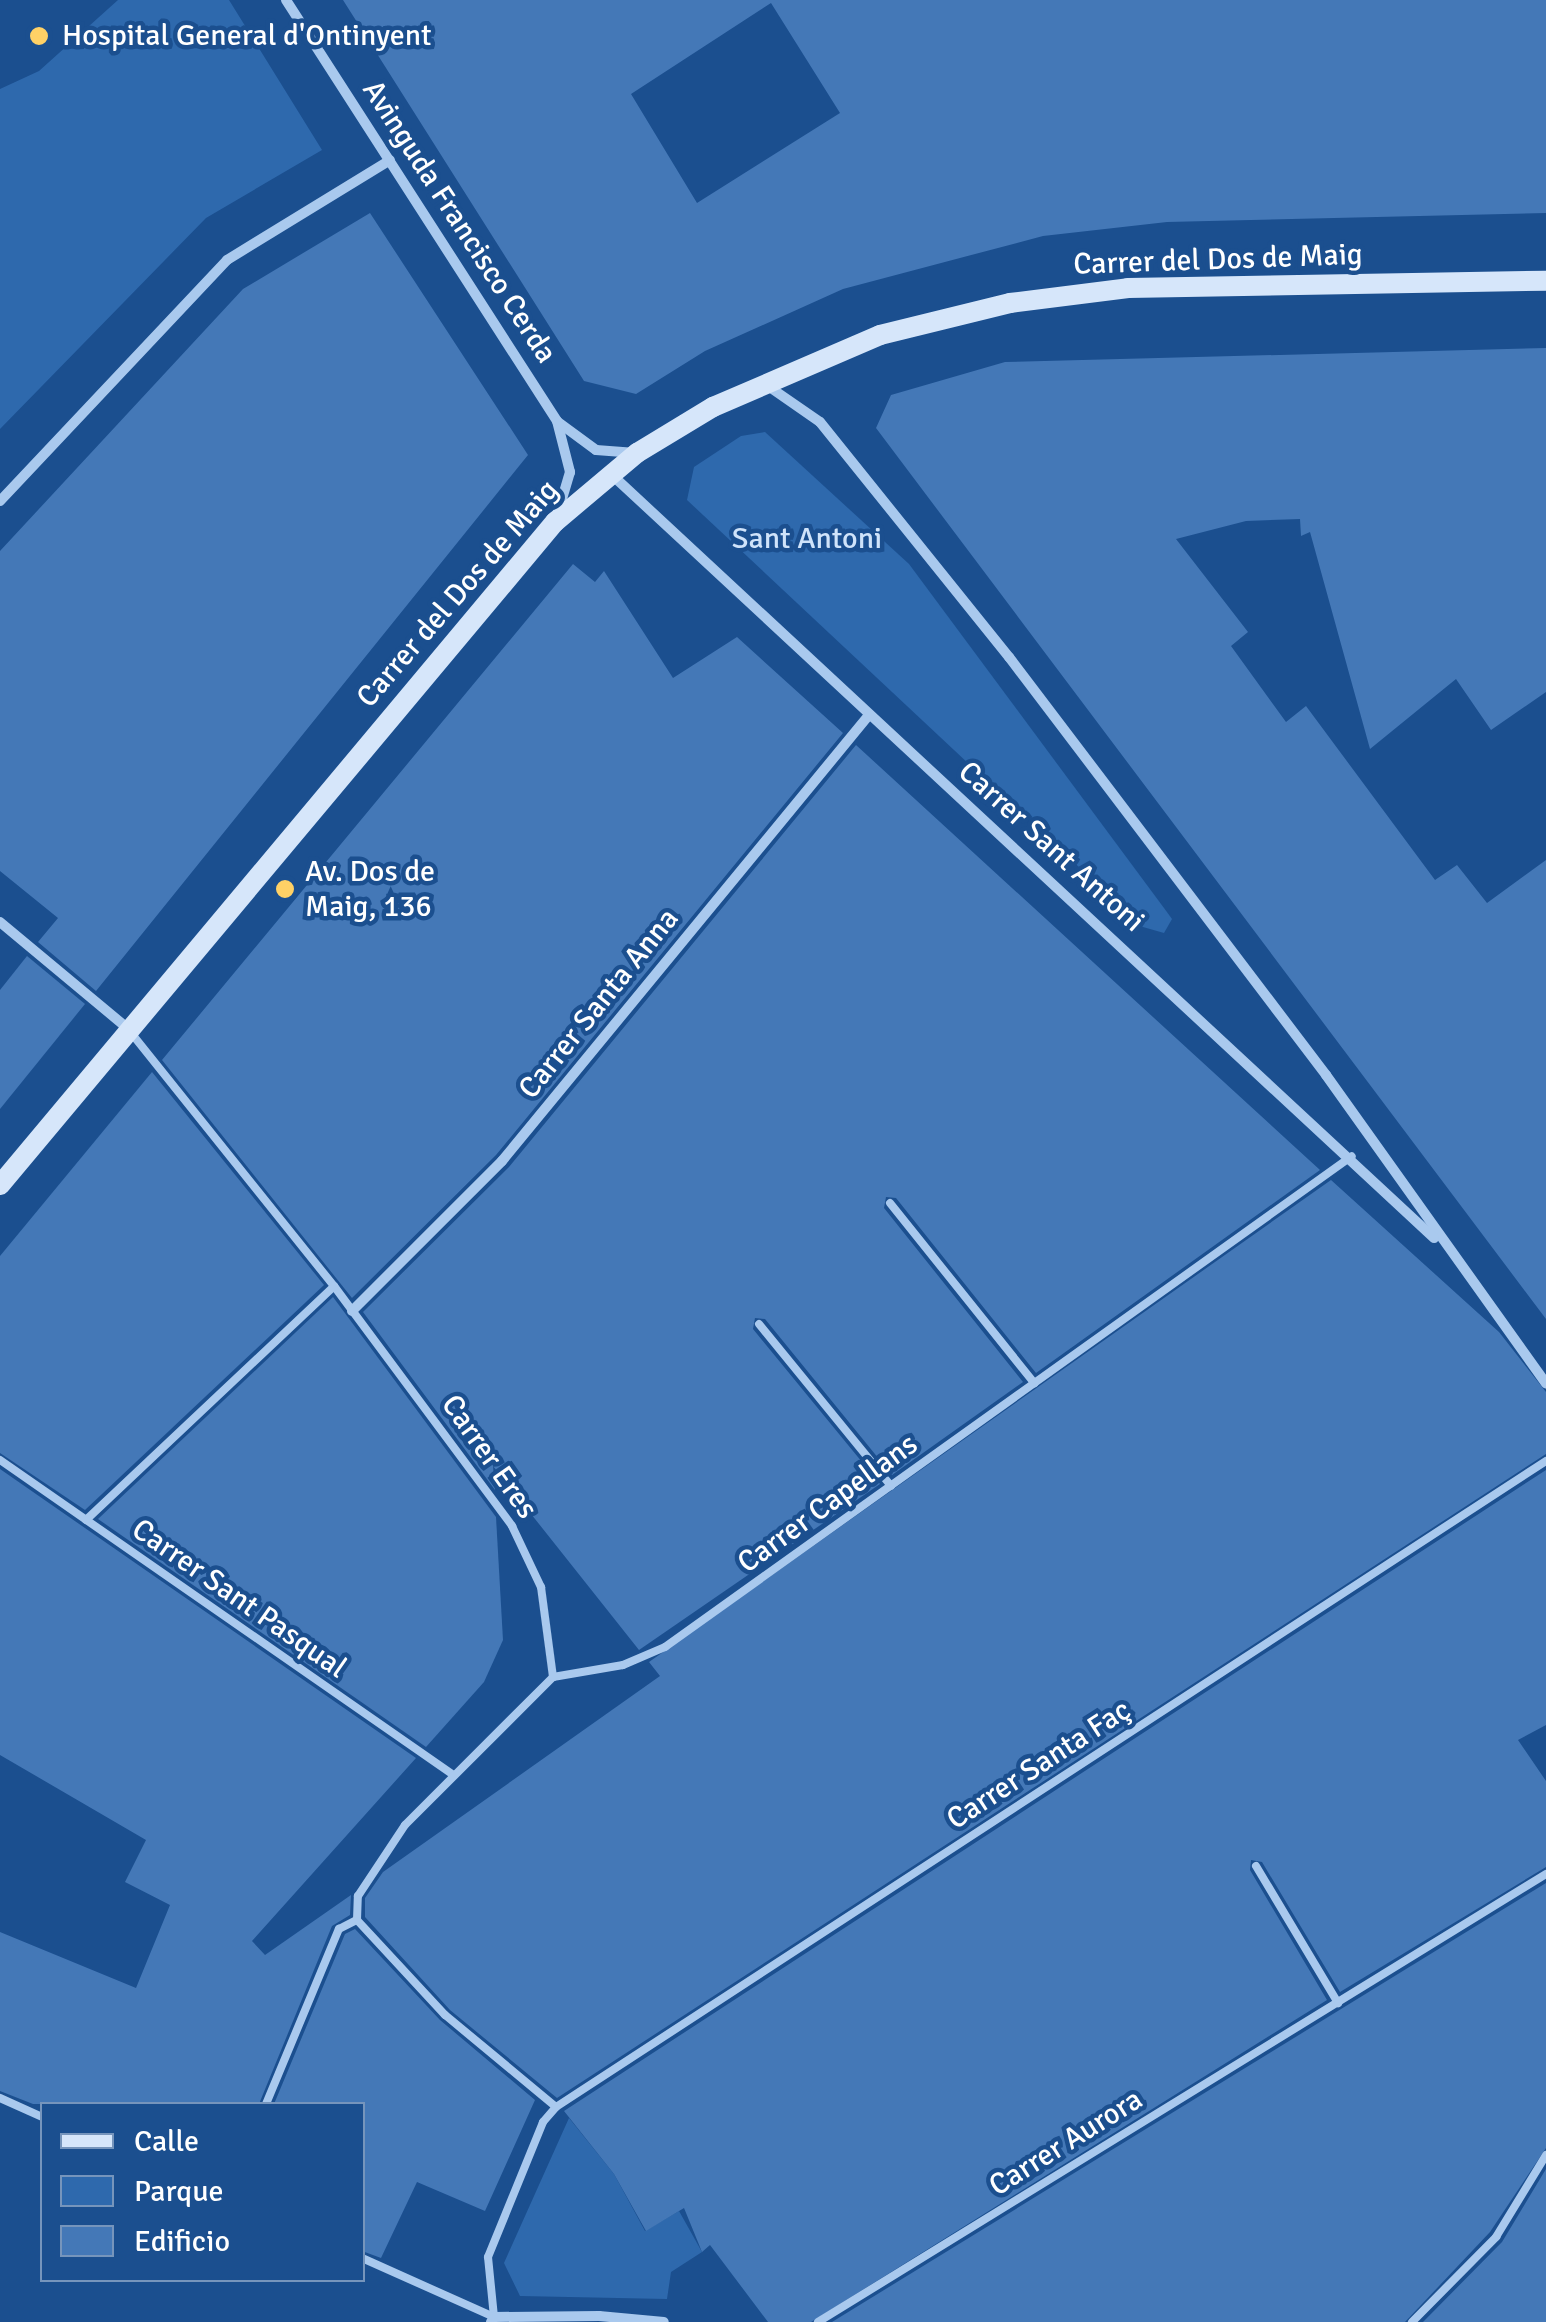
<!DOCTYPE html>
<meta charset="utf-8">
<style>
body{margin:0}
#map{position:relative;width:1546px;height:2322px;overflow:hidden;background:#1b4f8f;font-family:Signika,sans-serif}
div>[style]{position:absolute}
.green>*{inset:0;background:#2e69ad}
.building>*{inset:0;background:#4478b7}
.lane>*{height:8px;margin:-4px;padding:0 4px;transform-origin:4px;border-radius:4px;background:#a9c9ee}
.street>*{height:10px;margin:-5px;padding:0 5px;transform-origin:5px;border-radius:5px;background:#a9c9ee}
.secondary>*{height:20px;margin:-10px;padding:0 10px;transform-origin:10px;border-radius:10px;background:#d6e6fa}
.dots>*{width:28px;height:28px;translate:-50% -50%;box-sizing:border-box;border:5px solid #1b4f8f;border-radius:50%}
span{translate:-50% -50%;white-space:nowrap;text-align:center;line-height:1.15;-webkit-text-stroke:9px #1b4f8f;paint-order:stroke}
.poi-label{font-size:30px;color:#fff}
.left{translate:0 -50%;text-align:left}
.street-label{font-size:30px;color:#fff}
.park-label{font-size:30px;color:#cfe3fa}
.legend{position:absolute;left:40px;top:2102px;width:325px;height:180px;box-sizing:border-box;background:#1b4f8f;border:2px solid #7695bc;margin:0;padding:12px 18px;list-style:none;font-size:30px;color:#fff}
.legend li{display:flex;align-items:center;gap:20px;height:50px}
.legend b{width:50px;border:2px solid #7695bc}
</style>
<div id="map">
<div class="green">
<i style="clip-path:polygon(118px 0,229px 0,322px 150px,206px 218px,0 429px,0 89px,39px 71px)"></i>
<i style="clip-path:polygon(765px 432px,909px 564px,1164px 908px,1172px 919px,1164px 933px,1143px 927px,687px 500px,694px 467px,741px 436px)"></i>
<i style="clip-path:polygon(569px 2118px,614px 2174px,645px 2231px,679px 2211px,702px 2252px,671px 2272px,667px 2299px,520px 2296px,504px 2263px)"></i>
</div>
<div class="building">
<i style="clip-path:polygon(evenodd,343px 0,1546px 0,1546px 213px,1167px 222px,1043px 236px,843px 289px,705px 351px,636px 394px,584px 381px,343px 0,771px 3px,840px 113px,697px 203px,631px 94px,771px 3px)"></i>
<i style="clip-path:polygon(370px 213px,528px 455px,96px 991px,38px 942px,58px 918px,0 871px,0 551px,243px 289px)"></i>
<i style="clip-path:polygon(1546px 348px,1546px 692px,1491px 730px,1456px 679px,1370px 749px,1310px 532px,1301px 536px,1300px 519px,1246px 521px,1176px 539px,1248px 632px,1231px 646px,1286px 722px,1306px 706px,1435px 880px,1457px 865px,1487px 903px,1546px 860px,1546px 1319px,876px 428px,891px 395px,1005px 362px)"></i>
<i style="clip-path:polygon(573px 564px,595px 582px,604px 571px,673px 678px,737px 637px,843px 733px,496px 1155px,352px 1298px,162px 1060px)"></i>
<i style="clip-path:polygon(856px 745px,1320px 1170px,1036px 1373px,896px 1198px,886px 1197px,884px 1208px,1023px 1382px,892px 1475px,765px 1319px,755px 1318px,753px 1329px,880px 1484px,639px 1650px,493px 1466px,495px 1490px,363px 1312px,509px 1167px)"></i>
<i style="clip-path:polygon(27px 956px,85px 1004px,0 1109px,0 990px)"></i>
<i style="clip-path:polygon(152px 1072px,324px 1285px,85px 1510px,0 1453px,0 1256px)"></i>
<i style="clip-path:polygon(1331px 1180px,1499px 1332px,1546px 1392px,1546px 1454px,557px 2098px,450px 2010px,365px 1917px,365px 1898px,383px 1872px,660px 1676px,649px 1662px)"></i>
<i style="clip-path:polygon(333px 1297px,496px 1517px,503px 1640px,484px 1682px,426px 1747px,98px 1519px)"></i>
<i style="clip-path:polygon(0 1469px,416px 1758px,252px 1941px,265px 1955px,351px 1895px,350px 1915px,332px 1926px,259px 2104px,33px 2104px,0 2091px,0 1932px,136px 1988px,170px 1905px,125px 1882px,146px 1840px,0 1755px)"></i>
<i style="clip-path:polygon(1546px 1470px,1546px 1725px,1518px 1740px,1546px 1781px,1546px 1867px,1340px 1992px,1262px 1862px,1251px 1860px,1250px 1870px,1327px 2000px,811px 2322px,768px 2322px,710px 2245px,702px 2252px,684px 2208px,646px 2231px,614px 2174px,564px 2111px)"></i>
<i style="clip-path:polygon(1546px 1883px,1546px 2148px,1490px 2232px,1405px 2322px,832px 2322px)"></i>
<i style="clip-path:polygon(355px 1929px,440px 2020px,535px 2100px,485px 2211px,417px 2182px,381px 2258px,362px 2251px,362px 2104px,274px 2104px,345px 1934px)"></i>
<i style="clip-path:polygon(1546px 2169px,1546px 2322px,1423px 2322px,1502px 2242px)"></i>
</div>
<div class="lane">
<i style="left:132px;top:1034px;width:323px;rotate:51.3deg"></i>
<i style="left:334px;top:1286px;width:299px;rotate:53.4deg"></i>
<i style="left:512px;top:1526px;width:68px;rotate:64.6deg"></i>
<i style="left:541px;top:1587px;width:91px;rotate:82.4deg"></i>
<i style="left:890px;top:1203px;width:231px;rotate:51.3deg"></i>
<i style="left:759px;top:1324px;width:209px;rotate:50.8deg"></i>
<i style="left:0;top:1460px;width:550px;rotate:34.79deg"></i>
<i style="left:86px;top:1520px;width:341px;rotate:-43.3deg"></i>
<i style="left:1256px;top:1866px;width:160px;rotate:59.1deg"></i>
<i style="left:0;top:2098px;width:46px;rotate:24.3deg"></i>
<i style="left:266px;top:2104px;width:190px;rotate:-67.4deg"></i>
<i style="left:339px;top:1929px;width:20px;rotate:-27deg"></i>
<i style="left:556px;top:2107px;width:144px;rotate:-140.3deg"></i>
<i style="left:445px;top:2015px;width:129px;rotate:-132.8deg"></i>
<i style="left:357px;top:1920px;width:24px;rotate:-88deg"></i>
<i style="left:358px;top:1896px;width:85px;rotate:-56.5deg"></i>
<i style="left:405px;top:1825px;width:209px;rotate:-45deg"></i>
<i style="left:553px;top:1677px;width:71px;rotate:-9.7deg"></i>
<i style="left:623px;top:1665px;width:46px;rotate:-23.2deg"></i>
<i style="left:665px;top:1647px;width:844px;rotate:-35.55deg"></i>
<i style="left:362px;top:2258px;width:145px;rotate:24.1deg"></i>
<i style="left:494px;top:2317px;width:60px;rotate:-95.7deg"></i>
<i style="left:488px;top:2257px;width:146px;rotate:-67.8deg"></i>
<i style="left:543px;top:2122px;width:20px;rotate:-49deg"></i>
<i style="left:556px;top:2107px;width:1182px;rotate:-33.13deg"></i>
<i style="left:818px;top:2322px;width:855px;rotate:-31.61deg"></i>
<i style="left:1412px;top:2322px;width:120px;rotate:-45.3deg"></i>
<i style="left:1496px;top:2237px;width:96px;rotate:-58.6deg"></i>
</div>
<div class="street">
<i style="left:286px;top:0;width:501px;rotate:57.23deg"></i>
<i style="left:557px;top:421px;width:53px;rotate:75.7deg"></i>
<i style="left:570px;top:472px;width:46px;rotate:106.5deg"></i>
<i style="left:768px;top:386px;width:63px;rotate:34.7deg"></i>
<i style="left:820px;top:422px;width:302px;rotate:51.2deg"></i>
<i style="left:1009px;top:657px;width:525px;rotate:52.82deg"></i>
<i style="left:1326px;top:1075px;width:379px;rotate:54.5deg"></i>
<i style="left:558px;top:422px;width:47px;rotate:36.4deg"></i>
<i style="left:596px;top:450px;width:40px;rotate:4.3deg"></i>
<i style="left:611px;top:474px;width:1123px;rotate:42.87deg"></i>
<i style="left:0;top:501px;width:331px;rotate:-46.7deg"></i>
<i style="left:227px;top:260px;width:191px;rotate:-31.5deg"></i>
<i style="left:0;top:922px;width:165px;rotate:39.8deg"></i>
<i style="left:352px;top:1311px;width:212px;rotate:-45deg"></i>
<i style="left:502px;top:1161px;width:578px;rotate:-50.55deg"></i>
<i style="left:491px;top:2322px;width:6px;rotate:-59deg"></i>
<i style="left:494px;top:2317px;width:105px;rotate:-0.5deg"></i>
<i style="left:599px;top:2316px;width:65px;rotate:5.3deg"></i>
</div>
<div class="secondary">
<i style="left:0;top:1185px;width:865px;rotate:-50.07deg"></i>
<i style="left:555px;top:522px;width:107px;rotate:-40.1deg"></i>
<i style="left:637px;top:453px;width:89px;rotate:-31.2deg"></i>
<i style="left:713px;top:407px;width:182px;rotate:-23.3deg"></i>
<i style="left:880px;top:335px;width:134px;rotate:-13.8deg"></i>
<i style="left:1010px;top:303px;width:119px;rotate:-7.2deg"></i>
<i style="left:1128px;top:288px;width:418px;rotate:-1deg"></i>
</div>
<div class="dots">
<i style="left:39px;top:36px;background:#ffd166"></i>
<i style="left:285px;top:889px;background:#ffd166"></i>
</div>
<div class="poi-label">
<span class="left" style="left:62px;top:36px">Hospital General d'Ontinyent</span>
<span class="left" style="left:305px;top:889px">Av. Dos de<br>Maig, 136</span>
</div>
<div class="street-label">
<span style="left:459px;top:222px;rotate:57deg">Avinguda Francisco Cerda</span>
<span style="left:1218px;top:260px;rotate:-2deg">Carrer del Dos de Maig</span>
<span style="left:458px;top:594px;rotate:-49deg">Carrer del Dos de Maig</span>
<span style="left:1051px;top:847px;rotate:42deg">Carrer Sant Antoni</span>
<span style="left:599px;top:1004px;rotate:-51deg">Carrer Santa Anna</span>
<span style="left:489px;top:1457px;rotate:55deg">Carrer Eres</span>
<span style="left:828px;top:1504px;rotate:-36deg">Carrer Capellans</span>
<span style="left:239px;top:1599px;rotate:35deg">Carrer Sant Pasqual</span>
<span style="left:1039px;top:1765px;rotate:-33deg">Carrer Santa Faç</span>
<span style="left:1066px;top:2143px;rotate:-32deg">Carrer Aurora</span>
</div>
<div class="park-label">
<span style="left:807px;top:539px">Sant Antoni</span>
</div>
<ul class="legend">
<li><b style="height:12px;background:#d6e6fa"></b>Calle</li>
<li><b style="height:28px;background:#2e69ad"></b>Parque</li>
<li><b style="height:28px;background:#4478b7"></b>Edificio</li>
</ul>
</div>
